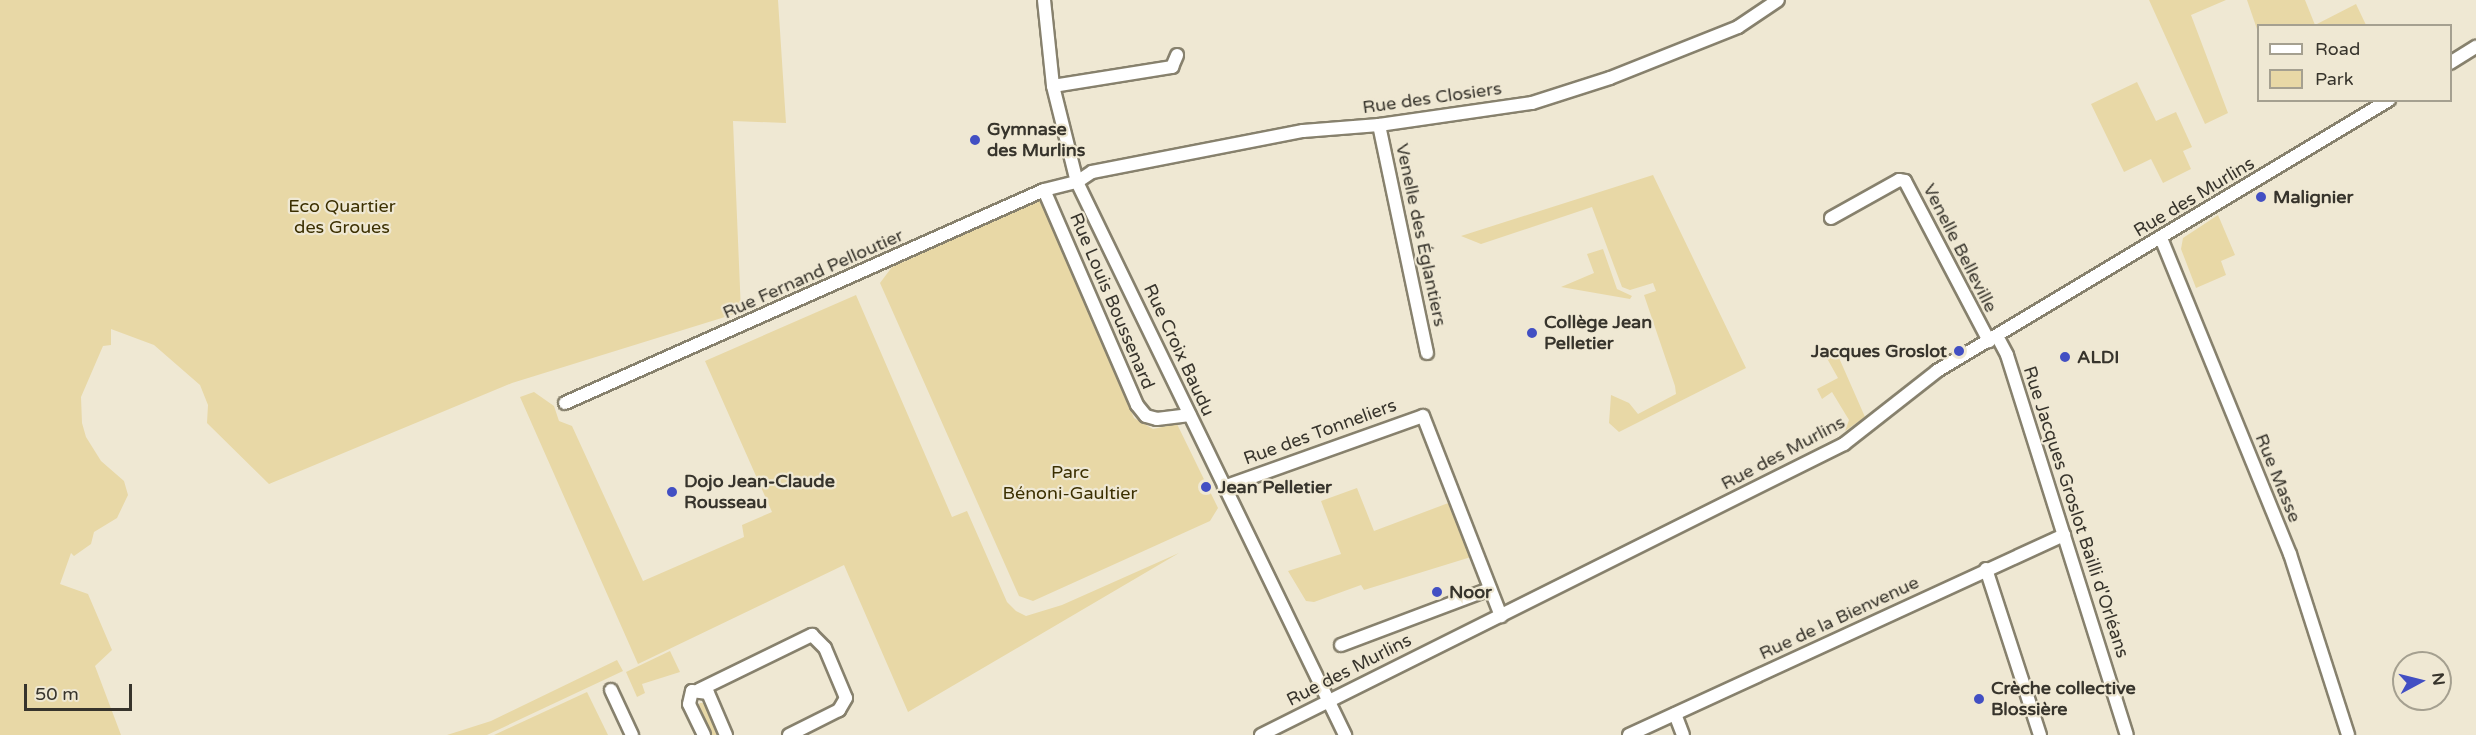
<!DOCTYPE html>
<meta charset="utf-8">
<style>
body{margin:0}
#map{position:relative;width:2476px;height:735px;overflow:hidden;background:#efe8d3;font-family:"Varela Round",sans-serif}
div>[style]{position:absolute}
.green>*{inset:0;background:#e8d8a6}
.roads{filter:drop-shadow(2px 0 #87816d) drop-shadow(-2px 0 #87816d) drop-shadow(0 2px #87816d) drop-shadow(0 -2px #87816d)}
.street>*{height:12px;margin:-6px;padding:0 6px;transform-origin:6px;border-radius:6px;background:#fff}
.dots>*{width:16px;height:16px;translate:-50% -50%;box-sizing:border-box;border:3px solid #efe8d3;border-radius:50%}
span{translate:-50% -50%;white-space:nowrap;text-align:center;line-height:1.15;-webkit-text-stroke:4.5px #efe8d3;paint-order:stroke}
.street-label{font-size:18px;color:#37342c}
.poi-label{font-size:18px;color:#37342c;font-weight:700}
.left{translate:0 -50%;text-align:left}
.right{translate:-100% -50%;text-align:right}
.park-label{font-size:18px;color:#3b2f00}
.legend{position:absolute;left:2257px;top:24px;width:195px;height:78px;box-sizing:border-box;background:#efe8d3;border:2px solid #a5a090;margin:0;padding:8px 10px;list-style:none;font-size:18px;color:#37342c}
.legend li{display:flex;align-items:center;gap:12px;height:30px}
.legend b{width:30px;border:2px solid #a5a090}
.north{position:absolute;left:2392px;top:651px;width:60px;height:60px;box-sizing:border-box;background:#efe8d3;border:2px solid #a5a090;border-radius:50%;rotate:83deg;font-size:16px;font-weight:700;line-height:24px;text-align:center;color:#37342c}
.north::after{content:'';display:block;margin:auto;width:21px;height:27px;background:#424fc3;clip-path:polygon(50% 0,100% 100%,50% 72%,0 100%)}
.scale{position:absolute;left:24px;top:684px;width:108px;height:27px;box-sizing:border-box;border:3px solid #37342c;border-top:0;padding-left:8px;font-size:18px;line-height:21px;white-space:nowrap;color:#37342c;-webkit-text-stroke:4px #efe8d3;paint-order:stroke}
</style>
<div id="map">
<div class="green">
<i style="clip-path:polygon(0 0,778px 0,786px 123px,733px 121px,741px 312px,512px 383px,269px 484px,207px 423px,208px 405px,200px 385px,154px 345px,111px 329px,111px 345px,103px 346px,81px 397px,82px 423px,86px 437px,101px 461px,124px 481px,128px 495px,117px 518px,94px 532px,91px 544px,74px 556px,71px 553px,60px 584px,88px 594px,112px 650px,95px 666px,121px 735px,0 735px)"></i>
<i style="clip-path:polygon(2149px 0,2226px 0,2191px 15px,2228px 113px,2205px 124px)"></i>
<i style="clip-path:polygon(2247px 0,2305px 0,2315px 25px,2356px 4px,2366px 25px,2258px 26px,2258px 32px)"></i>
<i style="clip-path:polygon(2137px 82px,2156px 121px,2176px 112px,2192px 147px,2183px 151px,2191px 169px,2163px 183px,2151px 159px,2124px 172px,2091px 104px)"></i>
<i style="clip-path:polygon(1653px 175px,1746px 368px,1619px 432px,1609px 423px,1611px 395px,1629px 403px,1638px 414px,1676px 394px,1675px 386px,1644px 295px,1656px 291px,1653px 283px,1630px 290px,1622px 287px,1592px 207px,1481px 244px,1461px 236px)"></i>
<i style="clip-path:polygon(1044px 198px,1134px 418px,1153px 429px,1177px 424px,1218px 508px,1210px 521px,1033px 601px,1019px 596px,880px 283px,892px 267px)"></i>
<i style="clip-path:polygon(2218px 215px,2235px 255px,2221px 261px,2226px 275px,2196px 288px,2181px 249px,2183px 238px)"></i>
<i style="clip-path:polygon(1603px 249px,1617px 289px,1632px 296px,1630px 299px,1561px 287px,1594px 273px,1587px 254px)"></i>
<i style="clip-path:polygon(856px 295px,952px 517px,967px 511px,1007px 602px,1016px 611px,1026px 616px,1062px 605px,1179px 553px,908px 712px,844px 565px,638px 664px,520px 397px,534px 392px,554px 406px,559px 421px,572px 426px,643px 581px,744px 537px,742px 525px,772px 512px,705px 361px)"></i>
<i style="clip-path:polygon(1821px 346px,1836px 351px,1865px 417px,1845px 431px,1849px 420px,1832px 392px,1822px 399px,1817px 389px,1838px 378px,1824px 353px,1812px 357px)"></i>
<i style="clip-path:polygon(1357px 488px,1374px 531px,1451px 502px,1471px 557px,1364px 590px,1361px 585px,1314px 602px,1306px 601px,1288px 571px,1341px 554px,1321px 501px)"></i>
<i style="clip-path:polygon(670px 651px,680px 672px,642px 684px,645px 693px,637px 697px,626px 672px)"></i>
<i style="clip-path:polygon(617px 660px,623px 671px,487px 735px,447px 735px,491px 721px)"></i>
<i style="clip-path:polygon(587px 692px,608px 735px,494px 735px)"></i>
<i style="clip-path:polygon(700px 703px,703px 703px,719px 735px,711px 735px,697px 707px)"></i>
</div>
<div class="roads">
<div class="street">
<i style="left:1044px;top:0;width:86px;rotate:84deg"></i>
<i style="left:1053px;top:86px;width:99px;rotate:76deg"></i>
<i style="left:1077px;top:182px;width:615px;rotate:64.14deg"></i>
<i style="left:2450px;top:63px;width:31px;rotate:-32deg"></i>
<i style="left:1053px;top:86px;width:121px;rotate:-9.1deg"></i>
<i style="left:1172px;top:67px;width:13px;rotate:-67deg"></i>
<i style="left:1379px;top:125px;width:233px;rotate:78.1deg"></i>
<i style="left:1044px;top:190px;width:234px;rotate:66.6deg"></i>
<i style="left:1137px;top:405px;width:14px;rotate:51deg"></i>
<i style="left:1146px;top:416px;width:11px;rotate:15deg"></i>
<i style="left:1157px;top:419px;width:33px;rotate:-7deg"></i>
<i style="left:1831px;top:218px;width:78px;rotate:-29.2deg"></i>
<i style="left:1899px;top:180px;width:6px;rotate:9deg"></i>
<i style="left:1905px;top:181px;width:181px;rotate:62.3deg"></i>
<i style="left:2161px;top:238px;width:341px;rotate:67.8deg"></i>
<i style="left:2290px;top:554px;width:190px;rotate:72.2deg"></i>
<i style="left:1997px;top:336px;width:21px;rotate:62deg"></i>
<i style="left:2007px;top:355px;width:398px;rotate:72.5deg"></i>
<i style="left:565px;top:403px;width:524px;rotate:-23.97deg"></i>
<i style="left:1044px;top:190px;width:34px;rotate:-14deg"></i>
<i style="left:1077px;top:182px;width:18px;rotate:-34deg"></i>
<i style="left:1092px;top:172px;width:215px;rotate:-11deg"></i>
<i style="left:1303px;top:131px;width:76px;rotate:-4.5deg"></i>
<i style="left:1379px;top:125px;width:155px;rotate:-8.2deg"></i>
<i style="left:1532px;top:103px;width:82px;rotate:-17.8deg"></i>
<i style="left:1610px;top:78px;width:138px;rotate:-21.7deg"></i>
<i style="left:1738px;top:27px;width:48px;rotate:-34deg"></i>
<i style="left:1224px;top:487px;width:211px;rotate:-19.6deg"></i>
<i style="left:1423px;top:416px;width:215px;rotate:68.7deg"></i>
<i style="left:1986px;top:569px;width:175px;rotate:72deg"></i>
<i style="left:1341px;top:645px;width:159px;rotate:-20.6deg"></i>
<i style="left:611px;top:690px;width:50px;rotate:65deg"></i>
<i style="left:699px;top:690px;width:126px;rotate:-26deg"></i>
<i style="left:812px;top:635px;width:18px;rotate:45deg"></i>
<i style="left:825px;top:648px;width:54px;rotate:67.2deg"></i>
<i style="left:846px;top:698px;width:14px;rotate:120deg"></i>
<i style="left:839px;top:710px;width:56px;rotate:153.4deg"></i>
<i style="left:1675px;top:714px;width:22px;rotate:69deg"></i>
<i style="left:704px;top:735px;width:34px;rotate:-116deg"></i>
<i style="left:689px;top:704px;width:13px;rotate:-77deg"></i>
<i style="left:692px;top:691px;width:16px;rotate:7deg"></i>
<i style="left:708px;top:693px;width:46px;rotate:66.8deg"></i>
<i style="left:1261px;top:735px;width:652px;rotate:-26.53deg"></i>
<i style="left:1844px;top:444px;width:118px;rotate:-38.1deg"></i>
<i style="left:1937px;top:371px;width:527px;rotate:-30.95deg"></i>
<i style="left:1629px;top:735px;width:479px;rotate:-24.7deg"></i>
</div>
</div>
<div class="dots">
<i style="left:975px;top:140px;background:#424fc3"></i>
<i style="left:2261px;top:197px;background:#424fc3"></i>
<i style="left:1532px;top:333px;background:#424fc3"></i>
<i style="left:1959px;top:351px;background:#424fc3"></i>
<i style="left:2065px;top:357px;background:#424fc3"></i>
<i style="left:1206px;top:487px;background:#424fc3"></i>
<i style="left:672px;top:492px;background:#424fc3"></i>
<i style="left:1437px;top:592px;background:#424fc3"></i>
<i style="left:1979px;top:699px;background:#424fc3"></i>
</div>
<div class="street-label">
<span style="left:1432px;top:98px;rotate:-8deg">Rue des Closiers</span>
<span style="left:2194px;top:197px;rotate:-31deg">Rue des Murlins</span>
<span style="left:1421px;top:235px;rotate:78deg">Venelle des Églantiers</span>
<span style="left:1960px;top:248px;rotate:63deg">Venelle Belleville</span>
<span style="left:813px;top:274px;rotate:-24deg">Rue Fernand Pelloutier</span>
<span style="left:1112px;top:301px;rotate:67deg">Rue Louis Boussenard</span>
<span style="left:1179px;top:350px;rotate:65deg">Rue Croix Baudu</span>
<span style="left:1320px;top:432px;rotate:-20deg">Rue des Tonneliers</span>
<span style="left:1783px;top:453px;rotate:-28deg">Rue des Murlins</span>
<span style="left:2278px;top:478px;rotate:68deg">Rue Masse</span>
<span style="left:2076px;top:512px;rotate:72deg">Rue Jacques Groslot Bailli d'Orléans</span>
<span style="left:1839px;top:618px;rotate:-25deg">Rue de la Bienvenue</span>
<span style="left:1349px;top:670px;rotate:-27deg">Rue des Murlins</span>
</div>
<div class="poi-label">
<span class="left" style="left:987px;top:140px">Gymnase<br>des Murlins</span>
<span class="left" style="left:2273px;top:197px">Malignier</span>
<span class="left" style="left:1544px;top:333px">Collège Jean<br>Pelletier</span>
<span class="right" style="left:1947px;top:351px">Jacques Groslot</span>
<span class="left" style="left:2077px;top:357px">ALDI</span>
<span class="left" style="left:684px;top:492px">Dojo Jean-Claude<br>Rousseau</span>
<span class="left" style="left:1218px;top:487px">Jean Pelletier</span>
<span class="left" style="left:1449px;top:592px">Noor</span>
<span class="left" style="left:1991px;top:699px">Crèche collective<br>Blossière</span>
</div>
<div class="park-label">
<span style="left:342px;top:217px">Eco Quartier<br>des Groues</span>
<span style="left:1070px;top:483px">Parc<br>Bénoni-Gaultier</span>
</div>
<ul class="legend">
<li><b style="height:8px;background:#fff"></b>Road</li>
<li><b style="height:16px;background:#e8d8a6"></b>Park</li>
</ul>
<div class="north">N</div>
<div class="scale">50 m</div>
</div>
